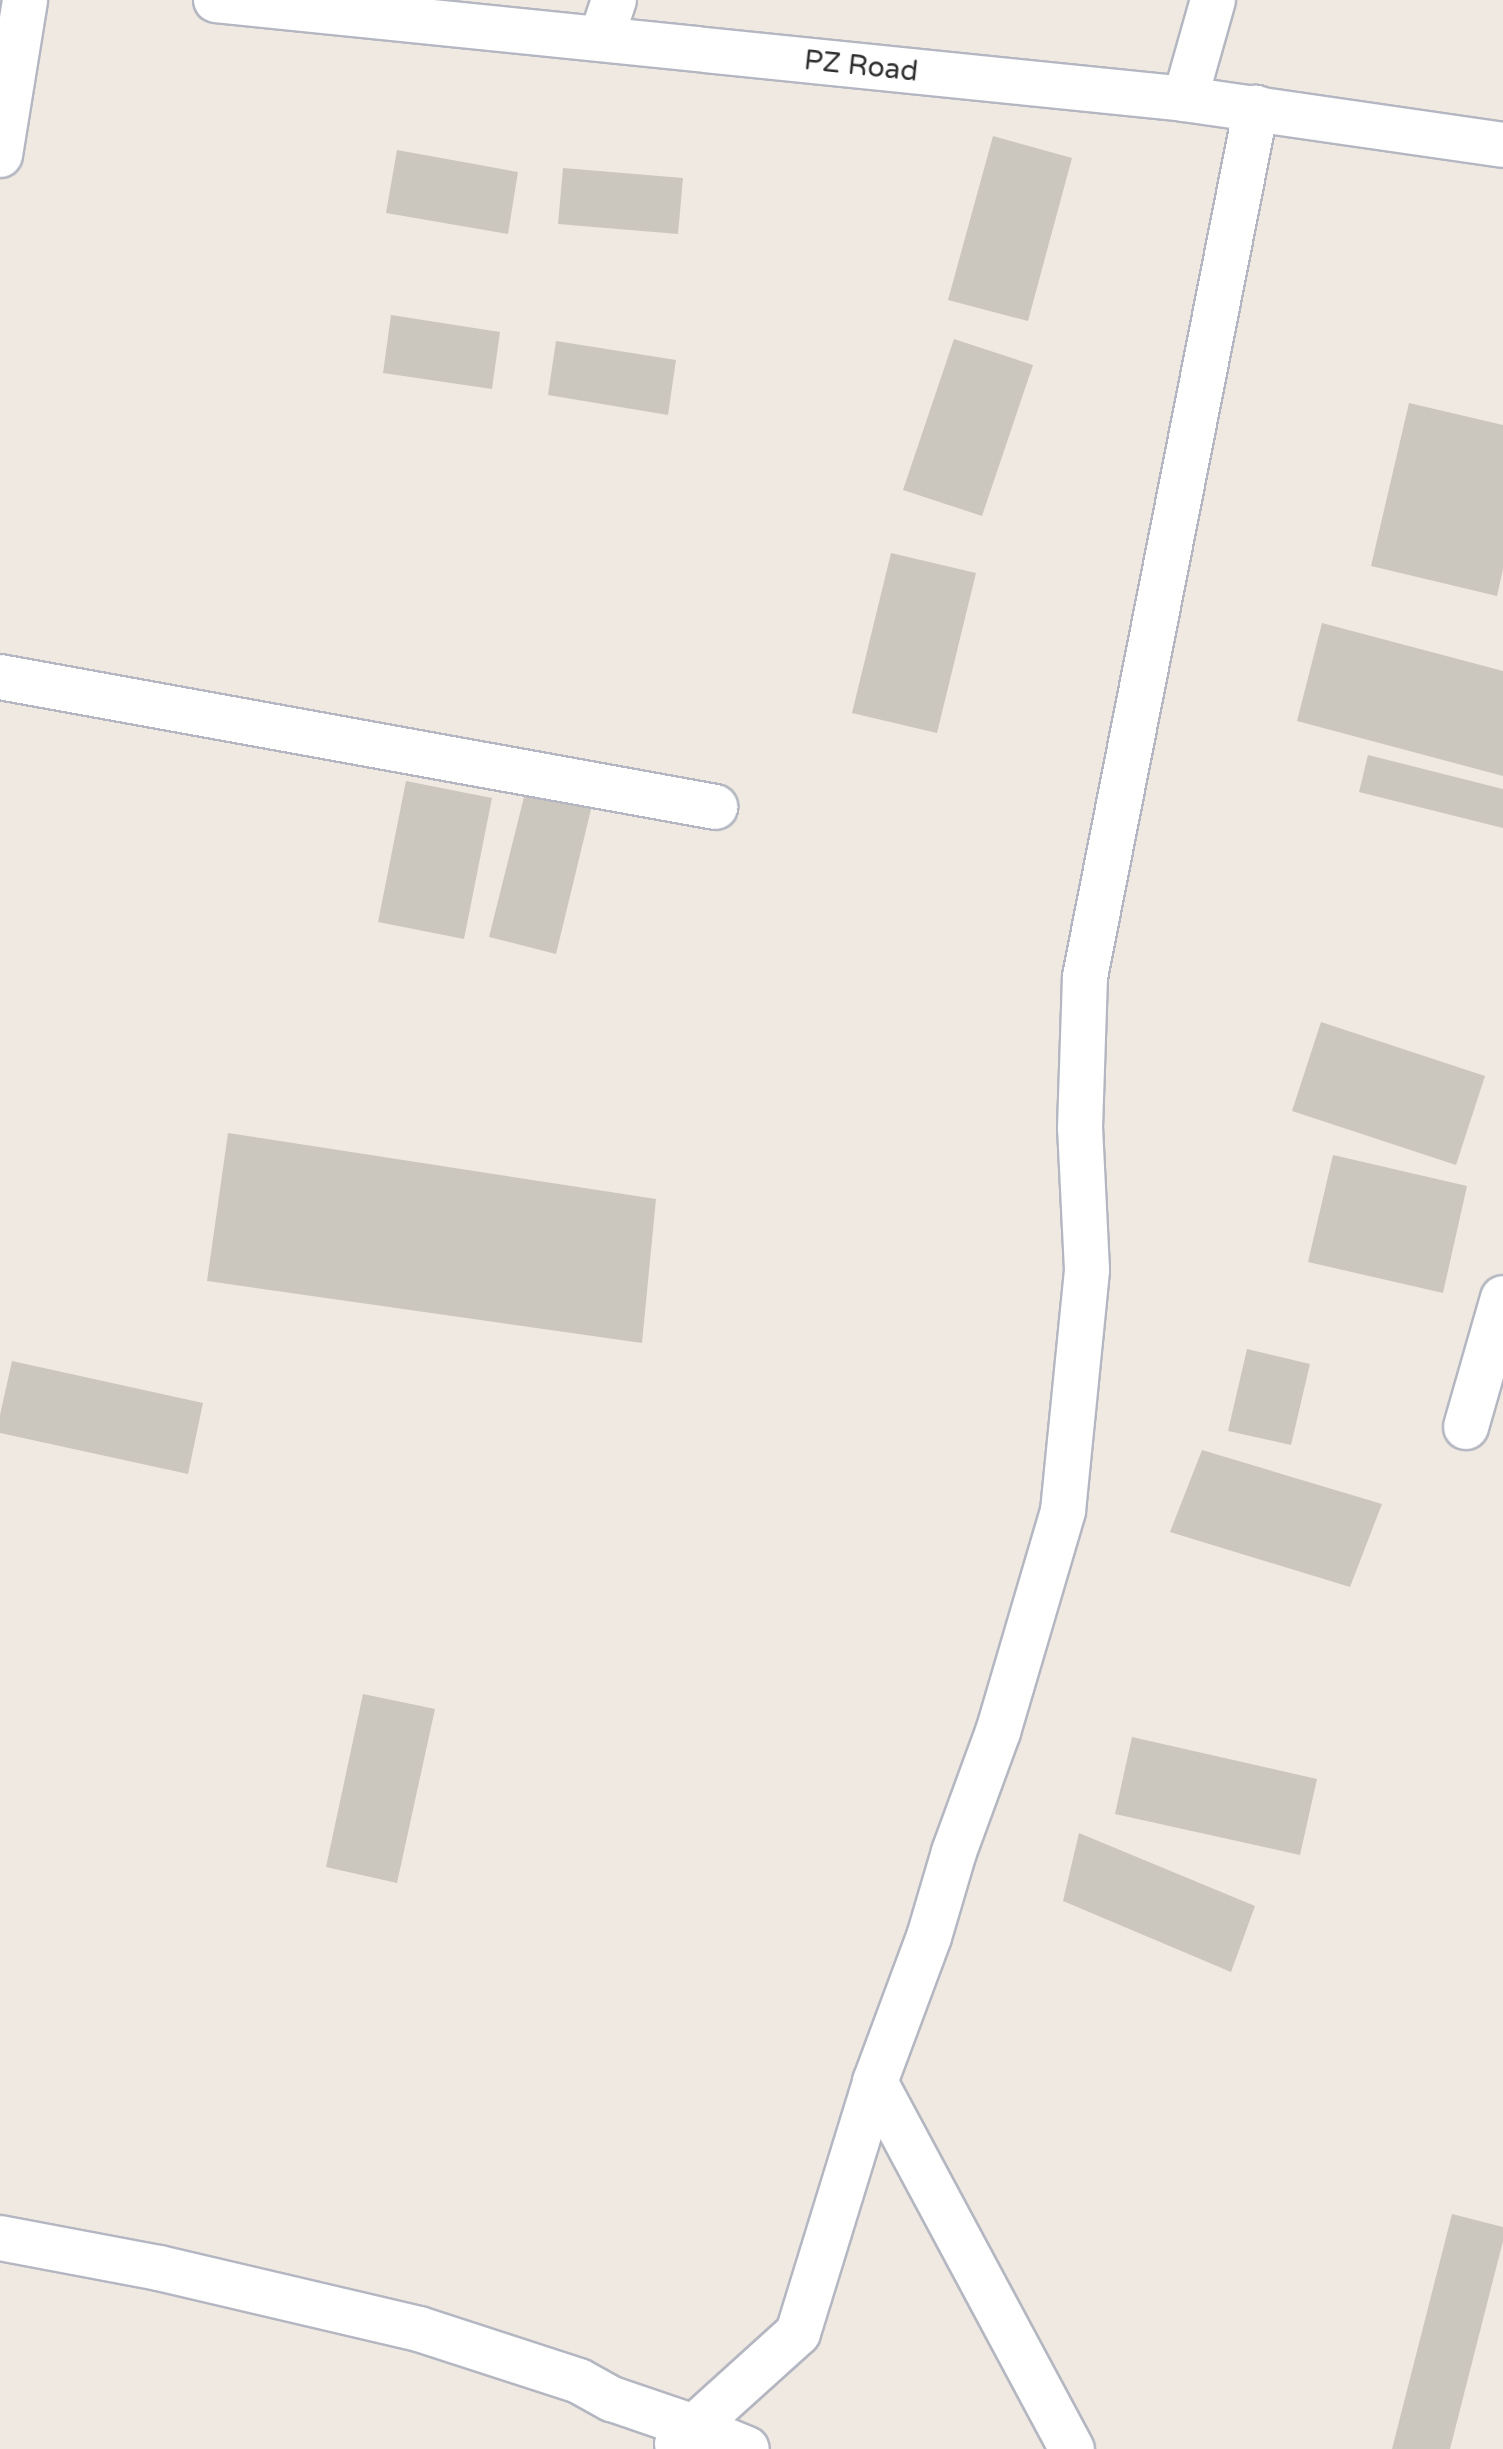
<!DOCTYPE html>
<style>
body{margin:0}
#map{position:relative;width:1503px;height:2449px;overflow:hidden;background:#efe9e1;font-family:"Varela Round",sans-serif}
div>[style]{position:absolute}
.building>*{inset:0;background:#cbc7bf}
.roads{filter:drop-shadow(2px 0 #b4b7c1) drop-shadow(-2px 0 #b4b7c1) drop-shadow(0 2px #b4b7c1) drop-shadow(0 -2px #b4b7c1)}
.minor>*{height:44px;margin:-22px;padding:0 22px;transform-origin:22px;border-radius:22px;background:#fff}
span{translate:-50% -50%;white-space:nowrap;text-align:center;line-height:1.15;-webkit-text-stroke:6px #fff;paint-order:stroke}
.street-label{font-size:28px;color:#2e2e2e}
</style>
<div id="map">
<div class="building">
<i style="clip-path:polygon(993px 136px,1072px 158px,1028px 321px,948px 300px)"></i>
<i style="clip-path:polygon(397px 150px,518px 172px,508px 234px,386px 213px)"></i>
<i style="clip-path:polygon(563px 168px,683px 178px,678px 234px,558px 224px)"></i>
<i style="clip-path:polygon(391px 315px,500px 332px,492px 389px,383px 373px)"></i>
<i style="clip-path:polygon(954px 339px,1033px 365px,982px 516px,903px 490px)"></i>
<i style="clip-path:polygon(556px 341px,676px 360px,668px 415px,548px 395px)"></i>
<i style="clip-path:polygon(1409px 403px,1503px 425px,1503px 569px,1497px 596px,1371px 566px)"></i>
<i style="clip-path:polygon(891px 553px,976px 573px,937px 733px,852px 713px)"></i>
<i style="clip-path:polygon(1322px 623px,1503px 671px,1503px 776px,1297px 721px)"></i>
<i style="clip-path:polygon(1368px 755px,1503px 789px,1503px 828px,1359px 792px)"></i>
<i style="clip-path:polygon(406px 781px,492px 798px,464px 939px,378px 922px)"></i>
<i style="clip-path:polygon(528px 781px,594px 797px,556px 954px,489px 937px)"></i>
<i style="clip-path:polygon(1321px 1022px,1485px 1076px,1456px 1165px,1292px 1111px)"></i>
<i style="clip-path:polygon(228px 1133px,656px 1199px,642px 1343px,207px 1281px)"></i>
<i style="clip-path:polygon(1333px 1155px,1467px 1186px,1443px 1293px,1308px 1262px)"></i>
<i style="clip-path:polygon(1247px 1349px,1310px 1364px,1291px 1445px,1228px 1431px)"></i>
<i style="clip-path:polygon(12px 1361px,203px 1403px,188px 1474px,0 1433px,0 1415px)"></i>
<i style="clip-path:polygon(1202px 1450px,1382px 1504px,1350px 1587px,1170px 1532px)"></i>
<i style="clip-path:polygon(363px 1694px,435px 1709px,397px 1883px,326px 1867px)"></i>
<i style="clip-path:polygon(1132px 1737px,1317px 1779px,1300px 1855px,1115px 1814px)"></i>
<i style="clip-path:polygon(1079px 1833px,1255px 1906px,1231px 1972px,1063px 1901px)"></i>
<i style="clip-path:polygon(1452px 2214px,1503px 2227px,1503px 2241px,1450px 2449px,1392px 2449px)"></i>
</div>
<div class="roads">
<div class="minor">
<i style="left:216px;top:0;width:974px;rotate:5.83deg"></i>
<i style="left:1185px;top:99px;width:321px;rotate:8.2deg"></i>
<i style="left:601px;top:39px;width:41px;rotate:-71.6deg"></i>
<i style="left:1185px;top:99px;width:103px;rotate:-74.2deg"></i>
<i style="left:0;top:155px;width:157px;rotate:-80.8deg"></i>
<i style="left:0;top:677px;width:727px;rotate:10.3deg"></i>
<i style="left:1466px;top:1427px;width:134px;rotate:-74deg"></i>
<i style="left:875px;top:2082px;width:417px;rotate:61.8deg"></i>
<i style="left:0;top:2238px;width:162px;rotate:10.7deg"></i>
<i style="left:159px;top:2268px;width:267px;rotate:13.2deg"></i>
<i style="left:419px;top:2329px;width:168px;rotate:18deg"></i>
<i style="left:579px;top:2381px;width:38px;rotate:29deg"></i>
<i style="left:612px;top:2399px;width:87px;rotate:18.9deg"></i>
<i style="left:694px;top:2427px;width:140px;rotate:-42.1deg"></i>
<i style="left:798px;top:2333px;width:263px;rotate:-72.9deg"></i>
<i style="left:875px;top:2082px;width:155px;rotate:-69.6deg"></i>
<i style="left:929px;top:1937px;width:89px;rotate:-73.6deg"></i>
<i style="left:954px;top:1852px;width:128px;rotate:-69.9deg"></i>
<i style="left:998px;top:1732px;width:230px;rotate:-73.6deg"></i>
<i style="left:1063px;top:1511px;width:242px;rotate:-84.3deg"></i>
<i style="left:1087px;top:1270px;width:142px;rotate:-92.8deg"></i>
<i style="left:1080px;top:1128px;width:151px;rotate:-88.1deg"></i>
<i style="left:1085px;top:977px;width:886px;rotate:-78.87deg"></i>
<i style="left:677px;top:2444px;width:24px;rotate:-45deg"></i>
<i style="left:694px;top:2427px;width:57px;rotate:22.5deg"></i>
</div>
</div>
<div class="street-label">
<span style="left:861px;top:66px;rotate:6deg">PZ Road</span>
</div>
</div>
